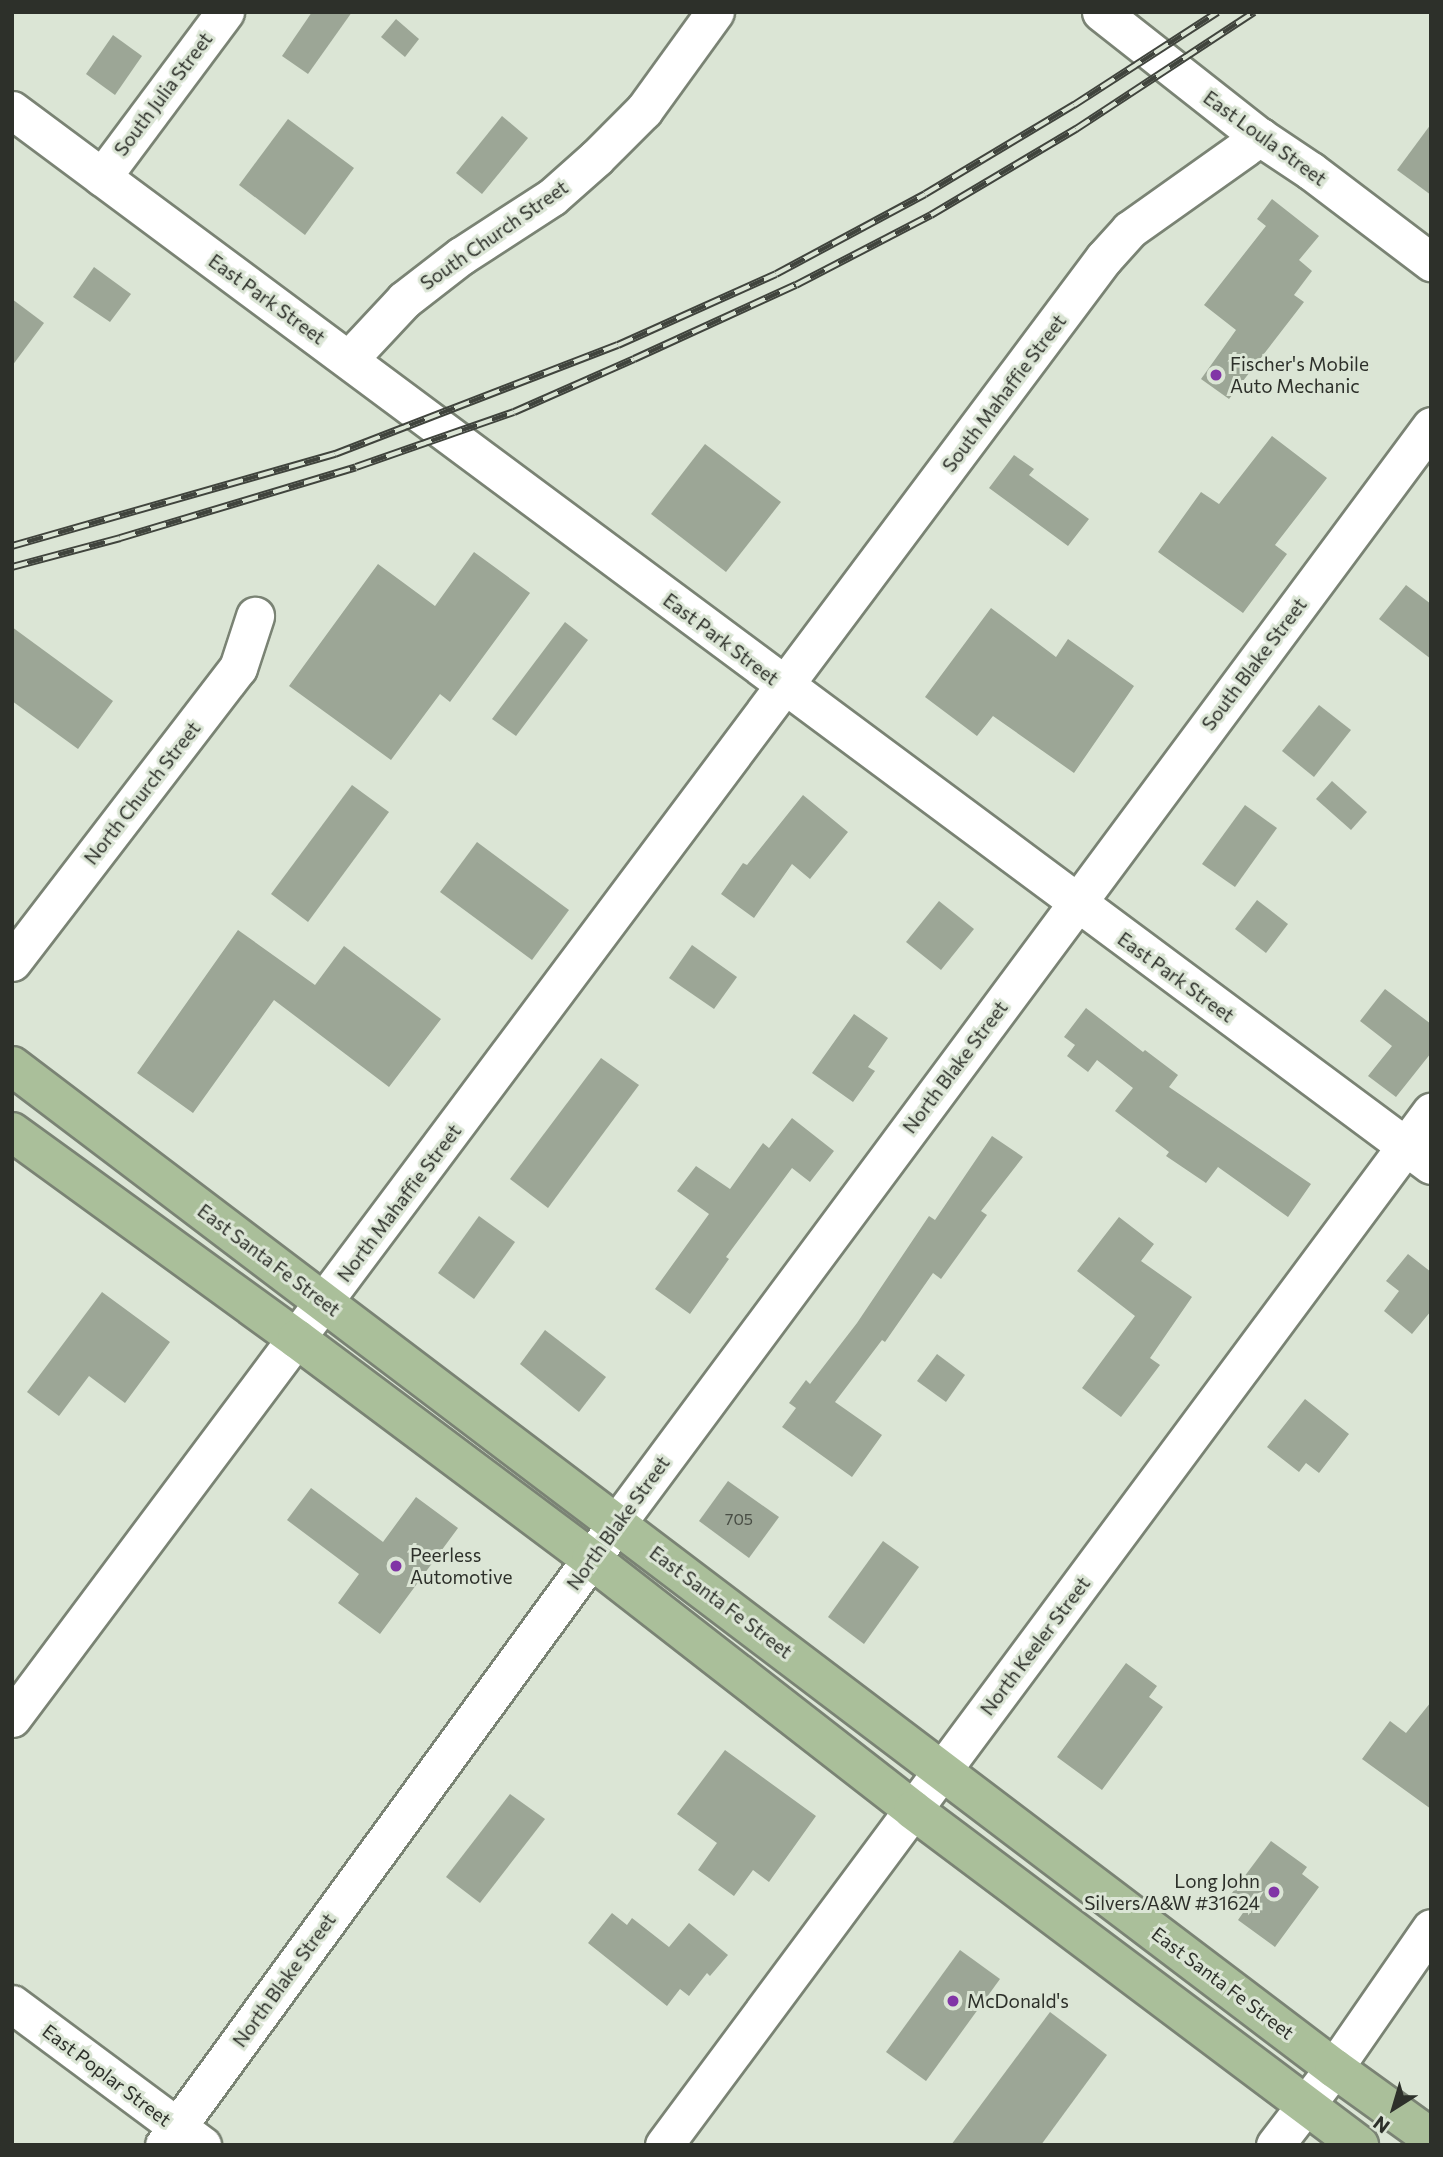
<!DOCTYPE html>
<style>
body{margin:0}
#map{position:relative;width:1443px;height:2157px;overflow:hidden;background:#dbe5d5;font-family:Commissioner,sans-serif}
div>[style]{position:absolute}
.building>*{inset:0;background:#9ca696}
.roads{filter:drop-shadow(2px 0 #7a8374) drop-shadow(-2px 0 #7a8374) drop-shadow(0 2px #7a8374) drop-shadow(0 -2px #7a8374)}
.minor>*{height:37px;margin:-18.5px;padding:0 18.5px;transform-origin:18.5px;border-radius:18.5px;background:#fff}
.major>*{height:38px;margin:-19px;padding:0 19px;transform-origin:19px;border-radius:19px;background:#aabf9a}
.rail>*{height:8px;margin-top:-4px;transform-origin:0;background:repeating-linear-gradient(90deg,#dbe5d5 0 16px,#40443d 0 32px);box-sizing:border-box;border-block:2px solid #40443d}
.dots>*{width:19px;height:19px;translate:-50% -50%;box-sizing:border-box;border:4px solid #dbe5d5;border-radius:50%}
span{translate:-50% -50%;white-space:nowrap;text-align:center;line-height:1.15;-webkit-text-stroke:6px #dbe5d5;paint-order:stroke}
.number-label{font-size:16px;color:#494e45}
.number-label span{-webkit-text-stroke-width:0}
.street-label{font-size:19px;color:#2d302a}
.poi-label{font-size:19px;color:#2d302a}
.left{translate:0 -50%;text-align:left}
.right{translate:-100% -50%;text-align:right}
.frame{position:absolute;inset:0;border:14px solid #2d302a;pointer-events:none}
.north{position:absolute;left:1359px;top:2073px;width:70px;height:70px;-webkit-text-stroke:5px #dbe5d5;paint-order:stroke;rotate:217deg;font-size:19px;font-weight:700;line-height:28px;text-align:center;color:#2d302a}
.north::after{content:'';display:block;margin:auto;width:24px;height:32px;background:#2d302a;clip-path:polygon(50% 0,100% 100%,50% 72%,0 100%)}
</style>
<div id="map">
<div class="building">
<i style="clip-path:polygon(312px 12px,352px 12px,308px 74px,282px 56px)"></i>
<i style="clip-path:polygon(396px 19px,419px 39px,405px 57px,381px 37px)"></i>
<i style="clip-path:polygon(113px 35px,142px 56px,115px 95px,86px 74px)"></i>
<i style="clip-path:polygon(502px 116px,528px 138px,482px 194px,456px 173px)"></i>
<i style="clip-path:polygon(288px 119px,354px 168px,305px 235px,239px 185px)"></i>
<i style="clip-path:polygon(1431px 124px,1431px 195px,1397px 170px)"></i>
<i style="clip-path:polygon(1272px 199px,1319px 236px,1299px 260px,1312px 271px,1294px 295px,1304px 302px,1229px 399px,1201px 379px,1236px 330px,1204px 305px,1266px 226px,1257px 219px)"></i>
<i style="clip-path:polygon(94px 267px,131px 294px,110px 322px,73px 297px)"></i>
<i style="clip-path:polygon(12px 299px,44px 323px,12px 366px)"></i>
<i style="clip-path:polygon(1272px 436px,1327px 478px,1275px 545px,1287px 554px,1243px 613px,1158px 552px,1201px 492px,1219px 504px)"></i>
<i style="clip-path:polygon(705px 444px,781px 502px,726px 572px,651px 514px)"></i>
<i style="clip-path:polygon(1014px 455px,1034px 469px,1029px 475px,1089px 519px,1068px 546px,989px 488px)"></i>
<i style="clip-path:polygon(474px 552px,530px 593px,450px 702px,440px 694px,391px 760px,289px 686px,378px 564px,435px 606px)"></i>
<i style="clip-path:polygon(1406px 585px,1431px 604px,1431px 659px,1379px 619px)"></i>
<i style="clip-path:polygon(991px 608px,1056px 657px,1068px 639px,1134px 686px,1074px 773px,993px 716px,977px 736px,925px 697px)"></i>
<i style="clip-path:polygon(565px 622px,588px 640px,516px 736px,492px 719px)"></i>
<i style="clip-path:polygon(12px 627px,113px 701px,78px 749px,12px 701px)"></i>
<i style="clip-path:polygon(1319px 705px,1351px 730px,1314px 777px,1282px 751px)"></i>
<i style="clip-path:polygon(1332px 781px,1367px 812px,1351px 830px,1316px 799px)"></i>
<i style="clip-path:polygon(352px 785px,389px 812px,308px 922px,271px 894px)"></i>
<i style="clip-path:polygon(803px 795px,848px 832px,810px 879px,792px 864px,754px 918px,721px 894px,743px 863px,747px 865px)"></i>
<i style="clip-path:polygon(1245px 805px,1277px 828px,1235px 887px,1202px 864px)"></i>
<i style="clip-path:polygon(477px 842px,569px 910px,532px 960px,440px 892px)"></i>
<i style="clip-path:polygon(1257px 900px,1288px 924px,1266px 953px,1235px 929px)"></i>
<i style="clip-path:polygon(939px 901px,974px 929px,941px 970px,906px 942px)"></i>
<i style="clip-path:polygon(238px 930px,315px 985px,344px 946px,441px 1019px,389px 1087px,274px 1000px,193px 1113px,137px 1073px)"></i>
<i style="clip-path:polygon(692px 945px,737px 977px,714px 1009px,669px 978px)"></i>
<i style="clip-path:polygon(1385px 989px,1431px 1024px,1431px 1053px,1396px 1097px,1368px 1076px,1392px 1046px,1360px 1021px)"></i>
<i style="clip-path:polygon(1086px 1008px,1143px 1052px,1145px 1050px,1178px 1075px,1169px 1087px,1311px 1184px,1288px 1217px,1218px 1167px,1206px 1183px,1166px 1156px,1169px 1152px,1115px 1111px,1133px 1088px,1097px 1060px,1088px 1072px,1067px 1056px,1075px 1045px,1064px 1037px)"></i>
<i style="clip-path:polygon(854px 1014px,888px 1038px,868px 1067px,875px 1071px,853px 1102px,812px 1073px)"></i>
<i style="clip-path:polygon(601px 1058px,639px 1085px,548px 1208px,510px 1179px)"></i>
<i style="clip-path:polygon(792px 1118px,834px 1151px,810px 1182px,792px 1168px,726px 1257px,729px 1259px,690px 1314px,655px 1289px,709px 1214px,677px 1191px,696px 1166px,730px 1189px,763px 1143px,769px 1148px)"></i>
<i style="clip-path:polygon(992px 1136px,1023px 1157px,981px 1211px,987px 1215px,941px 1279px,933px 1273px,885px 1342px,882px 1340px,835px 1402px,882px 1435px,852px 1477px,782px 1427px,796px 1408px,789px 1403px,806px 1380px,810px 1384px,857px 1323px,929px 1216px,935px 1220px)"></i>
<i style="clip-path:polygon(479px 1216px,515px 1242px,474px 1299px,438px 1273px)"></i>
<i style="clip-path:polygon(1119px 1217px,1154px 1244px,1141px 1261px,1192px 1297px,1150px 1358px,1160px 1365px,1121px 1417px,1082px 1388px,1135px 1316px,1077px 1271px)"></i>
<i style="clip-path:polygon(1408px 1254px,1431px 1272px,1431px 1311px,1412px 1334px,1384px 1311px,1399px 1291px,1386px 1281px)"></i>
<i style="clip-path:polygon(102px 1292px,170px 1342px,125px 1403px,89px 1376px,59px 1416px,27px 1392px)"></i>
<i style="clip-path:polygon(545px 1330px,606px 1377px,579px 1412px,520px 1364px)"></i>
<i style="clip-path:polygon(937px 1354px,965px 1375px,946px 1402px,917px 1381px)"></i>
<i style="clip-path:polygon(1305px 1399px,1349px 1434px,1319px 1473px,1306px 1463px,1299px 1472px,1267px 1447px)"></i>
<i style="clip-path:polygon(728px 1481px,779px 1517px,749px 1558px,699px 1521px)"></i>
<i style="clip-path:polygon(311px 1488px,383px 1542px,416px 1497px,458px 1528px,380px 1634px,338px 1603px,359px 1574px,287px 1520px)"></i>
<i style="clip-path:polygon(883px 1541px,919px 1567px,864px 1644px,828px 1617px)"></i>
<i style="clip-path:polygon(1126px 1663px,1157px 1686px,1149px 1697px,1163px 1707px,1102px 1790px,1057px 1757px)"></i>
<i style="clip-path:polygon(1431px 1702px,1431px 1809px,1362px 1759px,1390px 1721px,1406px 1733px)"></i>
<i style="clip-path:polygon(725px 1750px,816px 1816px,769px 1882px,753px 1870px,734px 1896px,698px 1870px,717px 1843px,677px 1814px)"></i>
<i style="clip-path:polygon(510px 1794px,545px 1819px,480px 1903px,446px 1877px)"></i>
<i style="clip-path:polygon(1271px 1841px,1307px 1867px,1302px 1874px,1319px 1887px,1275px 1947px,1238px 1920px,1245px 1910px,1229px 1897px)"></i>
<i style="clip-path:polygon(612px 1913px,627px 1925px,632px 1918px,669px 1947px,689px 1923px,728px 1955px,710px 1976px,707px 1973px,689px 1996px,680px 1989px,667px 2006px,588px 1943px)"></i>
<i style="clip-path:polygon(960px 1950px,1000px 1979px,926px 2081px,886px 2052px)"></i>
<i style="clip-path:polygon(1050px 2012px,1107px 2055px,1041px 2145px,951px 2145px)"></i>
</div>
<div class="roads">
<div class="minor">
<i style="left:1101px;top:12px;width:202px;rotate:38.2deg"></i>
<i style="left:1260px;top:137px;width:61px;rotate:33.7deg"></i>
<i style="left:1311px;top:171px;width:151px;rotate:37.2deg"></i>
<i style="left:12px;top:110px;width:1768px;rotate:36.63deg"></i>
<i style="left:102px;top:177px;width:206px;rotate:-53.3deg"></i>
<i style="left:349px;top:359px;width:81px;rotate:-47deg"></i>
<i style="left:404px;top:300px;width:72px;rotate:-37.7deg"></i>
<i style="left:461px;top:256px;width:108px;rotate:-33deg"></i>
<i style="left:552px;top:197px;width:59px;rotate:-41.6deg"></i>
<i style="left:596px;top:158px;width:68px;rotate:-45deg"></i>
<i style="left:644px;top:110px;width:121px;rotate:-54.1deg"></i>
<i style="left:12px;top:962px;width:371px;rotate:-52.5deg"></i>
<i style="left:238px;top:668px;width:55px;rotate:-71.9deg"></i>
<i style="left:12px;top:1718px;width:1823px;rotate:-53.21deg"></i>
<i style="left:1104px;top:258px;width:38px;rotate:-48deg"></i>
<i style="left:1129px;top:230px;width:161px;rotate:-35.4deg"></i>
<i style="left:12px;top:2004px;width:237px;rotate:36.6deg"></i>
<i style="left:164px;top:2145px;width:769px;rotate:-53.93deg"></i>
<i style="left:617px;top:1523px;width:1366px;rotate:-53.42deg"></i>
<i style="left:664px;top:2145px;width:1287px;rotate:-53.41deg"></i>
<i style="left:1275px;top:2145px;width:97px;rotate:-52.5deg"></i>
<i style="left:1334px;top:2068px;width:170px;rotate:-55.3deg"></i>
</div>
<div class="major">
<i style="left:12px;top:1066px;width:1659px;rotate:37.16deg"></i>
<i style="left:1334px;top:2068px;width:120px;rotate:35.8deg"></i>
<i style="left:12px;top:1132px;width:352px;rotate:36deg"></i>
<i style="left:297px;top:1339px;width:367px;rotate:36.8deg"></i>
<i style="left:591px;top:1559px;width:408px;rotate:37.9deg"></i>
<i style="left:913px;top:1810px;width:558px;rotate:36.91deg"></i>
</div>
</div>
<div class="rail">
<i style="left:12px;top:546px;width:336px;rotate:-15.9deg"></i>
<i style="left:335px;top:454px;width:303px;rotate:-21.1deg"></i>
<i style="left:618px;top:345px;width:173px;rotate:-24.2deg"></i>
<i style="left:776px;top:274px;width:169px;rotate:-28.2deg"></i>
<i style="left:925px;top:194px;width:174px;rotate:-30.9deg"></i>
<i style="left:1074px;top:105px;width:171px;rotate:-32.9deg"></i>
<i style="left:12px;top:567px;width:112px;rotate:-15deg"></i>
<i style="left:120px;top:538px;width:246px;rotate:-16.7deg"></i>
<i style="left:356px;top:467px;width:167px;rotate:-19.2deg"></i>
<i style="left:514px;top:412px;width:131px;rotate:-23.8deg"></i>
<i style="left:634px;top:359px;width:178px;rotate:-24.6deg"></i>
<i style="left:796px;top:285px;width:152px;rotate:-27.4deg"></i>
<i style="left:931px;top:215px;width:169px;rotate:-30.7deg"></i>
<i style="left:1076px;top:129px;width:213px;rotate:-33.3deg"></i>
</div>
<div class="dots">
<i style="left:1216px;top:375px;background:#8135a6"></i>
<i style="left:396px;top:1566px;background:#8135a6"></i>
<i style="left:1274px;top:1892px;background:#8135a6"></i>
<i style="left:953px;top:2001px;background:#8135a6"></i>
</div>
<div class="number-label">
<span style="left:739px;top:1519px">705</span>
</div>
<div class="street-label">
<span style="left:163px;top:94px;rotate:-53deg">South Julia Street</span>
<span style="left:1265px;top:138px;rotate:36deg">East Loula Street</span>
<span style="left:494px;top:235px;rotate:-35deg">South Church Street</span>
<span style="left:267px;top:299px;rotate:36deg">East Park Street</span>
<span style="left:1004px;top:393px;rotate:-53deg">South Mahaffie Street</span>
<span style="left:721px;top:639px;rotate:37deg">East Park Street</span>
<span style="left:1254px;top:664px;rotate:-53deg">South Blake Street</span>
<span style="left:142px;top:793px;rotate:-52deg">North Church Street</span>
<span style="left:1176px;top:977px;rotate:36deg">East Park Street</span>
<span style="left:955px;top:1067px;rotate:-53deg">North Blake Street</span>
<span style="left:399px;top:1203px;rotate:-53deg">North Mahaffie Street</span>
<span style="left:269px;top:1260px;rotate:37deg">East Santa Fe Street</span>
<span style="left:618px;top:1523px;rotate:-54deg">North Blake Street</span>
<span style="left:721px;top:1602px;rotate:37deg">East Santa Fe Street</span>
<span style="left:1035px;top:1646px;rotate:-53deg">North Keeler Street</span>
<span style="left:284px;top:1980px;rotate:-54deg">North Blake Street</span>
<span style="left:1223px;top:1983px;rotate:37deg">East Santa Fe Street</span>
<span style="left:107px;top:2075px;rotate:37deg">East Poplar Street</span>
</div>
<div class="poi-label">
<span class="left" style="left:1230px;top:375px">Fischer's Mobile<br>Auto Mechanic</span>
<span class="left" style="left:410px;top:1566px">Peerless<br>Automotive</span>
<span class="right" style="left:1260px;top:1892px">Long John<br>Silvers/A&amp;W #31624</span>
<span class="left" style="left:967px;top:2001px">McDonald's</span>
</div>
<div class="frame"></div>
<div class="north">N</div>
</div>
